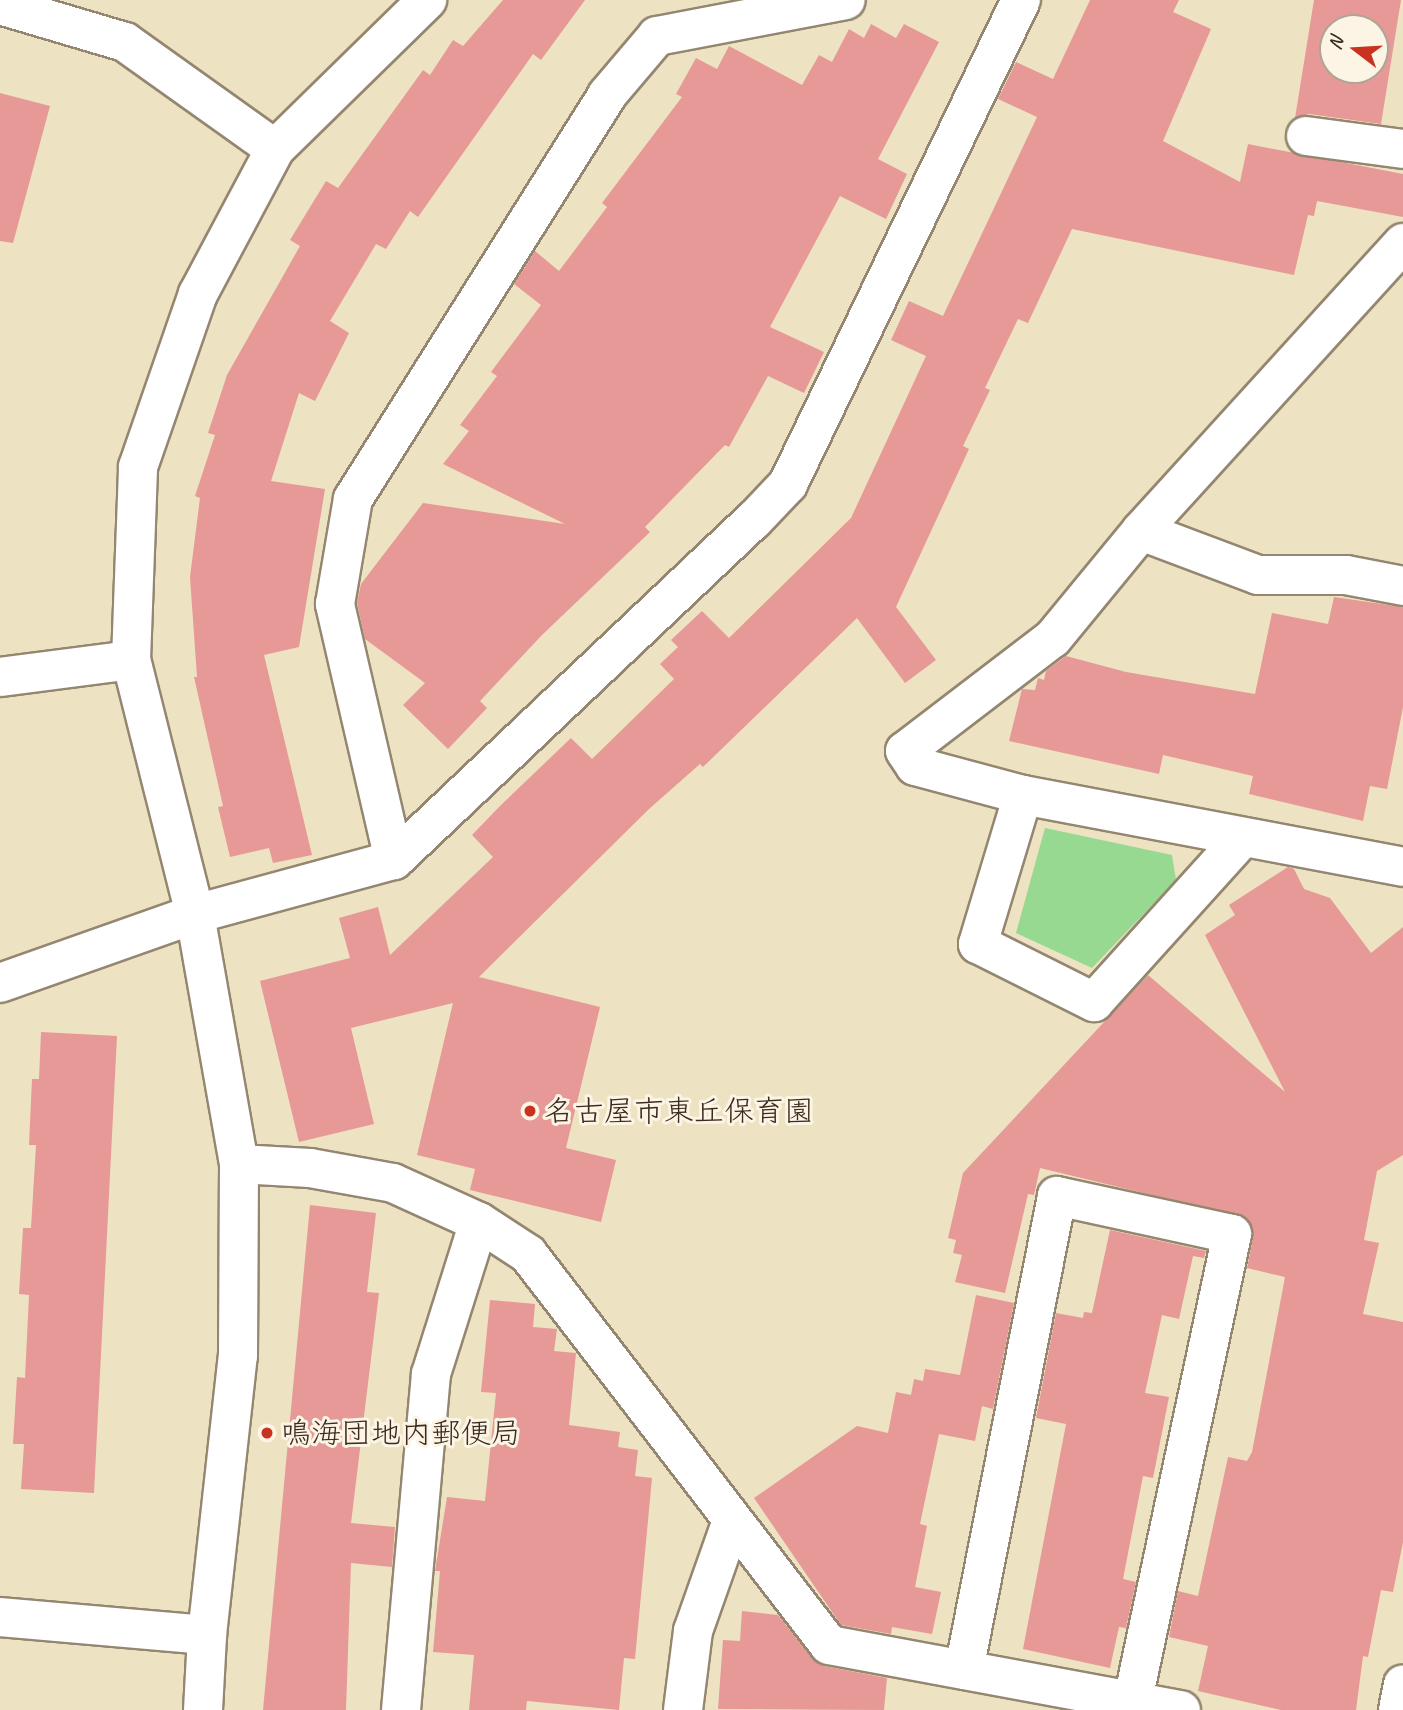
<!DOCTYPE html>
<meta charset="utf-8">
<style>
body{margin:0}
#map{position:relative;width:1403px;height:1710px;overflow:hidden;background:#ede2c1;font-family:Caveat,"Klee One",sans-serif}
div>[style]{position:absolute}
.green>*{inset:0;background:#97d990}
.building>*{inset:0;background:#e69996}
.roads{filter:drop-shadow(2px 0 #948670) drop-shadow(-2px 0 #948670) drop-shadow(0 2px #948670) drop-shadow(0 -2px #948670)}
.minor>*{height:38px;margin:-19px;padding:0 19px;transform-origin:19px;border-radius:19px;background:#fff}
.dots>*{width:19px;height:19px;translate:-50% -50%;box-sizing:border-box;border:4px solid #fcf5e5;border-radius:50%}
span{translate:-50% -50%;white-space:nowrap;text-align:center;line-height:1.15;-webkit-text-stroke:6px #fcf5e5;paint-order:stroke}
.poi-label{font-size:30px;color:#3b2a1e}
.left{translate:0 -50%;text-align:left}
.north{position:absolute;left:1319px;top:14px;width:70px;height:70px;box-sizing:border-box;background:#fcf5e5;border:2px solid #afa495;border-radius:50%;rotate:287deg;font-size:19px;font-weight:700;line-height:28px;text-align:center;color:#3b2a1e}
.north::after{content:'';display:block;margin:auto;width:24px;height:32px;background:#c8321e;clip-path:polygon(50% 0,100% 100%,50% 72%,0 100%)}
</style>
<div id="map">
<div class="green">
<i style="clip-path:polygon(1045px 828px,1172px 855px,1176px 880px,1092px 968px,1016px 933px)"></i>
</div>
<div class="building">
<i style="clip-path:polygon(503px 0,585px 0,541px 60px,533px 54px,418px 217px,410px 211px,386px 249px,376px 244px,330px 321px,349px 333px,315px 401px,299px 393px,271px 481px,325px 489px,299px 647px,264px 655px,312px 855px,273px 863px,269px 848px,230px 857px,218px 807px,223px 806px,194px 677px,197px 677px,190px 577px,200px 498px,195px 496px,215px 435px,208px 433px,227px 375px,300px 246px,290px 240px,326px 181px,338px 188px,423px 70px,430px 75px,453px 40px,463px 46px)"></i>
<i style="clip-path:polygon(1090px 0,1179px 0,1173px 12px,1211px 29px,1163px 141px,1240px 182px,1248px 144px,1403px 174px,1403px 217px,1317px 201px,1314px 216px,1308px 215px,1294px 275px,1072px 229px,1028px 323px,1018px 319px,985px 388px,990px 390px,963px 446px,969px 449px,896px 607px,936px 660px,905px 683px,857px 618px,703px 767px,700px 764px,649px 809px,479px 977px,600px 1007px,566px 1148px,616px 1160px,601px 1222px,470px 1190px,475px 1169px,417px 1155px,453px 1003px,351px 1028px,374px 1124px,299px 1142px,260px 981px,350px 958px,339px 918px,378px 907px,390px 955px,493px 857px,472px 835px,501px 805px,571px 738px,592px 759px,674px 679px,660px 664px,678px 647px,671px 640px,702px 611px,729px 638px,851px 518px,926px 356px,891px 340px,909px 301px,943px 316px,1037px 117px,998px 99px,1016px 62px,1053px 79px)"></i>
<i style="clip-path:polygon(evenodd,1314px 0,1401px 0,1381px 124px,1309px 114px,1295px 118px,1314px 0,1333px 28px,1375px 28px,1375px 70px,1333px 70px,1333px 28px)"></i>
<i style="clip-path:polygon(871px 24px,896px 38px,904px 24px,939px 42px,878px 159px,907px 174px,886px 219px,840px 196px,770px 327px,824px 352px,804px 393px,768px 376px,729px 447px,725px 445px,645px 527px,650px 532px,542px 635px,480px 701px,487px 708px,448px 749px,403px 705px,425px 683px,365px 639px,357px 603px,361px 584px,423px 503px,565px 524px,443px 464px,469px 431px,460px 425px,497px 376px,491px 372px,541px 305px,514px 284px,535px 251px,559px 271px,607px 207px,602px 203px,682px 97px,676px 94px,696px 58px,717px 69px,729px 46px,802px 85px,819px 55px,832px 62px,849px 29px,864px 38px)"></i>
<i style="clip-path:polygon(0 93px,50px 106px,13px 243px,0 241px)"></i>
<i style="clip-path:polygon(1334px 597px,1403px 607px,1403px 707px,1387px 789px,1370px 786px,1363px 821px,1249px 794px,1253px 776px,1163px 755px,1159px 774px,1009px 741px,1022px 689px,1035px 690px,1038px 678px,1044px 680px,1046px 671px,1066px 656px,1126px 672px,1255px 694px,1272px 613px,1328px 624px)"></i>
<i style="clip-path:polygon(1288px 867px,1294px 869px,1304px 889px,1330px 898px,1371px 953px,1403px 927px,1403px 1155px,1377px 1171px,1364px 1240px,1379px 1243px,1363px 1314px,1403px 1322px,1403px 1542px,1393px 1592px,1381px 1590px,1368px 1657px,1363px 1656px,1356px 1710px,1281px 1710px,1198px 1691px,1208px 1646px,1169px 1637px,1178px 1591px,1198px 1596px,1228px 1457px,1247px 1461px,1252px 1452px,1285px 1277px,1247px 1268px,1253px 1238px,1247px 1218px,1040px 1168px,1034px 1195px,1028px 1194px,1005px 1293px,955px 1282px,962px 1255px,953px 1253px,956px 1240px,948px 1238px,963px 1173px,1148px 975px,1285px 1092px,1205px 935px,1235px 915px,1229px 905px)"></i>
<i style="clip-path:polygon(41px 1032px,117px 1036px,94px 1493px,21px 1489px,24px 1444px,13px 1444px,17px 1377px,25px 1378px,29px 1295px,19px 1294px,23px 1228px,31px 1228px,36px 1145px,29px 1145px,32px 1079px,39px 1079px)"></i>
<i style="clip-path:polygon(310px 1205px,376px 1213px,367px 1292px,379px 1293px,351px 1523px,395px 1527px,392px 1567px,351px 1563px,346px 1710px,263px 1710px)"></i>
<i style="clip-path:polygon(1110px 1230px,1206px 1251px,1204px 1258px,1193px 1256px,1179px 1319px,1162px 1315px,1145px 1393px,1169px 1397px,1153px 1478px,1143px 1476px,1123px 1579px,1136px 1582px,1126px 1628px,1119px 1627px,1110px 1668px,1023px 1649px,1066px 1424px,1036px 1418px,1056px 1313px,1083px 1318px,1084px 1312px,1092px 1313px)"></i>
<i style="clip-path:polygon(976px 1295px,1014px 1303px,993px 1409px,982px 1406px,975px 1441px,939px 1434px,920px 1524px,927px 1526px,915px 1587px,941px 1592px,932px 1634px,892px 1627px,891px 1634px,841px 1625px,754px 1498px,857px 1426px,888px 1433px,896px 1392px,911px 1395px,914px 1379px,923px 1381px,925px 1369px,960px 1375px)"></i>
<i style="clip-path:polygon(490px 1300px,535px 1304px,533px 1327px,557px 1329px,554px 1351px,576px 1353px,569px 1425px,620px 1432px,618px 1447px,638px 1450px,635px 1476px,652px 1478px,635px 1659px,624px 1658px,619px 1710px,527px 1701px,526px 1710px,469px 1710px,474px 1655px,433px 1652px,440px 1571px,435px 1571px,447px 1497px,485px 1501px,496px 1393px,481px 1392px)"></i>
<i style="clip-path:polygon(742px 1611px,778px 1615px,812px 1658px,824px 1666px,887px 1678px,884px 1710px,718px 1709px,723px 1640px,740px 1641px)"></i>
</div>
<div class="roads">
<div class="minor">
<i style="left:0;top:5px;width:130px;rotate:16.5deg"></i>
<i style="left:125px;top:42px;width:184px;rotate:35.5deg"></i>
<i style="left:1306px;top:136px;width:98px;rotate:7.6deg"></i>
<i style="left:1403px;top:243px;width:389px;rotate:132.3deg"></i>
<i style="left:1141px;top:531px;width:139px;rotate:129.4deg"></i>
<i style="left:1053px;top:638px;width:186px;rotate:142.6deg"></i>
<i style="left:905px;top:751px;width:18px;rotate:56deg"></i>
<i style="left:915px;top:766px;width:112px;rotate:15deg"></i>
<i style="left:1023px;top:795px;width:387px;rotate:10.7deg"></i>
<i style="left:1141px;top:531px;width:125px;rotate:20.6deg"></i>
<i style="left:1258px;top:575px;width:88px"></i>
<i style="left:1346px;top:575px;width:58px;rotate:10.9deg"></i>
<i style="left:0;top:677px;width:132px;rotate:-7.4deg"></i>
<i style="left:1023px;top:795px;width:156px;rotate:106.8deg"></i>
<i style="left:978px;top:944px;width:130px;rotate:26.6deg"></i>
<i style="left:1094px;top:1002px;width:221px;rotate:-47.9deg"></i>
<i style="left:394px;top:860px;width:263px;rotate:-103deg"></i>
<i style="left:335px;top:604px;width:107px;rotate:-80.3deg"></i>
<i style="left:353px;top:499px;width:477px;rotate:-57.8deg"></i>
<i style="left:607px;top:95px;width:77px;rotate:-49.7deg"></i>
<i style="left:657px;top:36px;width:192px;rotate:-10.8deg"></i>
<i style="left:0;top:983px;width:207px;rotate:-19.5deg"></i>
<i style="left:195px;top:914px;width:206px;rotate:-15.2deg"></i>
<i style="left:394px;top:860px;width:495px;rotate:-43.4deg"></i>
<i style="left:754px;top:520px;width:50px;rotate:-46.6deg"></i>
<i style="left:788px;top:484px;width:537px;rotate:-64.29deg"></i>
<i style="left:239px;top:1164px;width:71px;rotate:3.2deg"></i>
<i style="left:310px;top:1168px;width:84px;rotate:10.2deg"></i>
<i style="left:393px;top:1183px;width:94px;rotate:24.4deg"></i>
<i style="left:479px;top:1222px;width:59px;rotate:33.1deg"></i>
<i style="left:528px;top:1254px;width:493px;rotate:52.4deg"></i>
<i style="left:829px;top:1645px;width:358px;rotate:10.5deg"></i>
<i style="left:0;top:1617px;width:208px;rotate:5deg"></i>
<i style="left:964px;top:1670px;width:483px;rotate:-78.9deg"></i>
<i style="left:1057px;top:1196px;width:179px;rotate:12.3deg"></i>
<i style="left:1232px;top:1234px;width:476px;rotate:102deg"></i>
<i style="left:203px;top:1710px;width:75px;rotate:-86.9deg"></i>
<i style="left:207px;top:1635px;width:281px;rotate:-83.7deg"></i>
<i style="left:238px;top:1356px;width:192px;rotate:-89.7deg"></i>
<i style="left:239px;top:1164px;width:254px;rotate:-100deg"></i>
<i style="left:195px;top:914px;width:262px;rotate:-104.1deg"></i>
<i style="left:131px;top:660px;width:193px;rotate:-87.9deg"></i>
<i style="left:138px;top:467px;width:183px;rotate:-70.9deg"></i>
<i style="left:198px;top:294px;width:164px;rotate:-62deg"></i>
<i style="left:275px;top:149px;width:213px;rotate:-44.4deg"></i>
<i style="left:401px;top:1710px;width:337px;rotate:-84.9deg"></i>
<i style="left:431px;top:1374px;width:159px;rotate:-72.5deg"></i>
<i style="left:683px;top:1710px;width:80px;rotate:-82.8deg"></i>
<i style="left:693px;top:1631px;width:114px;rotate:-70.6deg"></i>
<i style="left:1398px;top:1710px;width:26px;rotate:-79deg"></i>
</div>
</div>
<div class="dots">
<i style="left:530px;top:1111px;background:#c8321e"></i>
<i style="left:267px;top:1433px;background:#c8321e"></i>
</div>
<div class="poi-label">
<span class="left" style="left:544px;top:1111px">名古屋市東丘保育園</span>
<span class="left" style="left:281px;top:1433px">鳴海団地内郵便局</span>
</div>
<div class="north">N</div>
</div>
